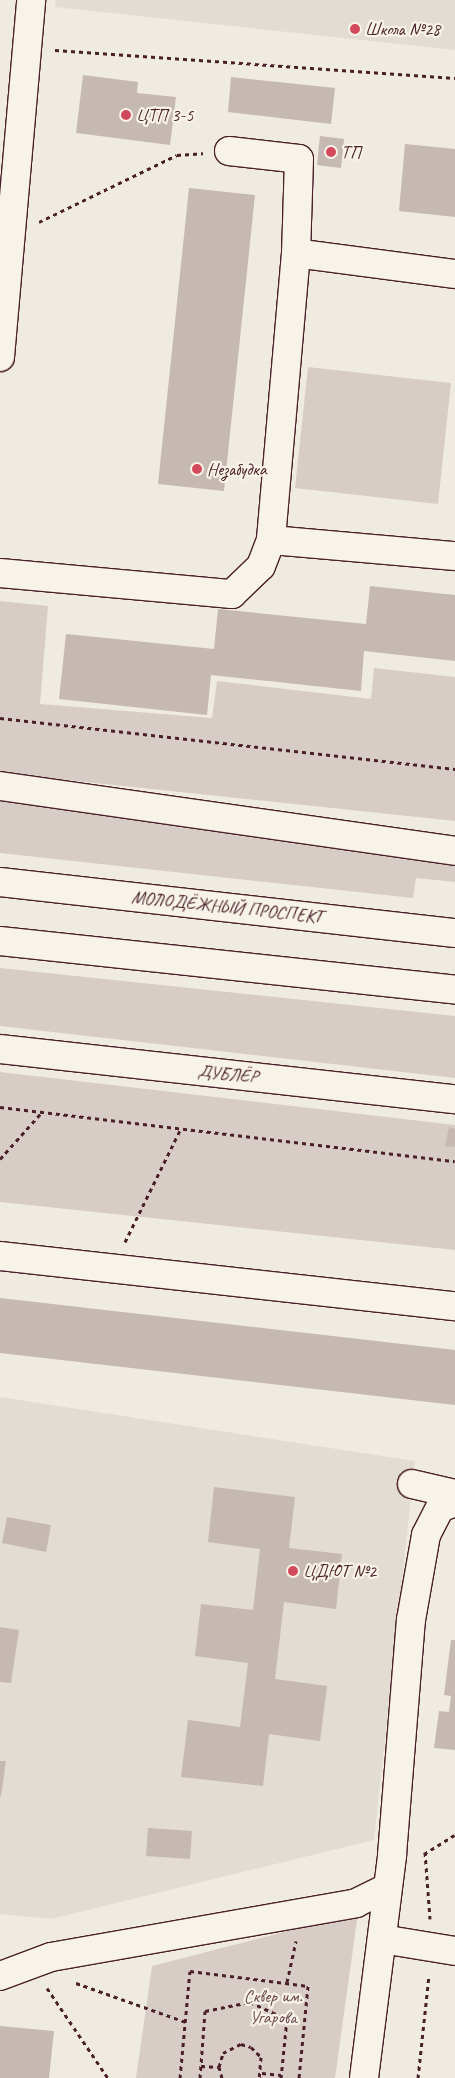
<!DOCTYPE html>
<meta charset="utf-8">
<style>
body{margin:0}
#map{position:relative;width:455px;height:2078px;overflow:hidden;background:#f0ebe0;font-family:Caveat,sans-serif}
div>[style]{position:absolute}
.built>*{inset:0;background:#e3dcd2}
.green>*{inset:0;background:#d8cdc6}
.building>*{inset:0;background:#c6b8b3}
.path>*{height:3px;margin-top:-1.5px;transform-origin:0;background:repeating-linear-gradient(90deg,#4a1f2b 0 4px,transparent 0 8px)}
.roads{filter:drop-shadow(1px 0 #4a1f2b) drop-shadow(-1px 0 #4a1f2b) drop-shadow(0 1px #4a1f2b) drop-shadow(0 -1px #4a1f2b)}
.minor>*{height:28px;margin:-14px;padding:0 14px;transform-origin:14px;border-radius:14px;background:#f7f3e8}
.major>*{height:28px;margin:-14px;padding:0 14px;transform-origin:14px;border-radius:14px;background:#f7f3e8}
.dots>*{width:14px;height:14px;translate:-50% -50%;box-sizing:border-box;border:2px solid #f7f3e8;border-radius:50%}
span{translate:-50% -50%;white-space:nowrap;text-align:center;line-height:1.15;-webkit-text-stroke:4.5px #f7f3e8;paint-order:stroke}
.poi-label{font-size:18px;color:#4a1f2b}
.left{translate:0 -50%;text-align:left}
.street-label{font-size:18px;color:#4a1f2b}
.park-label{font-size:18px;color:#6e4a52}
</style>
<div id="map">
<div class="built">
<i style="clip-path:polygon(56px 0,455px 0,455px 50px,55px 7px)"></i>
<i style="clip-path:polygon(0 1397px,415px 1461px,374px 1840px,51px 1919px,0 1914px)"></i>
</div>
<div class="green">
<i style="clip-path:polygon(308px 367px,451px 383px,438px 504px,295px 488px)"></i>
<i style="clip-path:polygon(0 601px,48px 606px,40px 704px,212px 718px,217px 681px,371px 699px,374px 668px,455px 677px,455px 821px,0 773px)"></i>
<i style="clip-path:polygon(0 800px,455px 863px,455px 882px,416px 878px,413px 898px,0 853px)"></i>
<i style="clip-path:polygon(0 968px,455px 1016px,455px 1078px,0 1026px)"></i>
<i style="clip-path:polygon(0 1072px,455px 1125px,455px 1250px,0 1202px)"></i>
<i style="clip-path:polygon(358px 1913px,335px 2078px,136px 2078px,152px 1966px)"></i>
</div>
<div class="building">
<i style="clip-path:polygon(83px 75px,138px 82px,137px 93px,176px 97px,170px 145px,76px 133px)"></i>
<i style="clip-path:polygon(231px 77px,335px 88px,331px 124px,228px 112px)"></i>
<i style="clip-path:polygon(320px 136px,344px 139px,341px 168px,317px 165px)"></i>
<i style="clip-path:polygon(405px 144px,455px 149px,455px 217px,399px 211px)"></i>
<i style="clip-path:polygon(189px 188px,255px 195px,224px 491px,158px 484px)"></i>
<i style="clip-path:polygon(370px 586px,455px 595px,455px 661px,364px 651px,361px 691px,211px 675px,207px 715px,59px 699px,66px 634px,214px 649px,218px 609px,366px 624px)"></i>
<i style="clip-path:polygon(449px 1127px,455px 1129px,455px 1147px,445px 1146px)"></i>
<i style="clip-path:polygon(0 1298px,455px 1350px,455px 1405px,0 1353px)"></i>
<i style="clip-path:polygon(214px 1487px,295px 1497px,289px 1548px,342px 1554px,336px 1609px,284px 1602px,275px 1679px,327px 1686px,320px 1741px,269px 1734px,263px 1786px,181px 1777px,188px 1720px,240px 1727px,248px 1663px,195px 1656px,201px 1604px,253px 1610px,260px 1549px,208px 1542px)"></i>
<i style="clip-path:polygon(7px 1517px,51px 1525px,46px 1552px,2px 1543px)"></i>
<i style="clip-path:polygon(0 1627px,19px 1630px,11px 1683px,0 1682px)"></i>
<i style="clip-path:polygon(451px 1640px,455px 1640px,455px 1750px,434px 1748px,439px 1711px,449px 1712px,451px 1696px,444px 1695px)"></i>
<i style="clip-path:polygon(0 1761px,6px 1761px,1px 1796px,0 1796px)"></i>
<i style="clip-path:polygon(148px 1828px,192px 1831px,190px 1859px,146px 1856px)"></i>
<i style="clip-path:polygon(0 2026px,54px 2031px,49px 2078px,0 2078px)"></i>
</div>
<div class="path">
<i style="left:55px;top:50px;width:401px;rotate:4deg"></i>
<i style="left:39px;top:222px;width:153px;rotate:-25.9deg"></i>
<i style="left:177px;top:155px;width:26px;rotate:-4deg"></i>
<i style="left:0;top:718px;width:458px;rotate:6.4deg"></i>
<i style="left:0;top:1107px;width:458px;rotate:6.8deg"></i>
<i style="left:0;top:1159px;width:64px;rotate:-48.1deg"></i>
<i style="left:125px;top:1242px;width:127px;rotate:-63.8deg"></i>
<i style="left:425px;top:1852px;width:67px;rotate:85.7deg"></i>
<i style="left:424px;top:1854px;width:36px;rotate:-32deg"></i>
<i style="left:287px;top:1982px;width:42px;rotate:-77.6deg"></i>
<i style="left:76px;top:1983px;width:117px;rotate:19.5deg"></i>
<i style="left:47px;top:1988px;width:109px;rotate:55.9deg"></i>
<i style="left:201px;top:2066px;width:18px;rotate:3deg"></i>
<i style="left:262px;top:2073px;width:19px;rotate:6deg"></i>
<i style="left:180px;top:2078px;width:107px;rotate:-84.7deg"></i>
<i style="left:190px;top:1971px;width:119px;rotate:7.2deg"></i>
<i style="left:308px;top:1986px;width:92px;rotate:95.6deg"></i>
<i style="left:200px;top:2078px;width:67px;rotate:-85.7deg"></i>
<i style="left:205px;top:2011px;width:46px;rotate:-11.3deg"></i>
<i style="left:250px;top:2002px;width:41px;rotate:24.7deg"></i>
<i style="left:287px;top:2019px;width:59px;rotate:95.8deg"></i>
<i style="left:222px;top:2078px;width:11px;rotate:-105deg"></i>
<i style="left:219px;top:2067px;width:15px;rotate:-74deg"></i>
<i style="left:223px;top:2053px;width:20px;rotate:-27deg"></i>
<i style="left:241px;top:2044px;width:10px;rotate:17deg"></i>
<i style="left:251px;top:2047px;width:14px;rotate:45deg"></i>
<i style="left:261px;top:2057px;width:21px;rotate:95deg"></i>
<i style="left:418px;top:2078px;width:104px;rotate:-83.9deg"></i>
</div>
<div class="roads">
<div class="minor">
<i style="left:229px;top:151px;width:70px;rotate:6.5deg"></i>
<i style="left:299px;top:159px;width:94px;rotate:91.8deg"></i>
<i style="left:455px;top:274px;width:160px;rotate:-172.5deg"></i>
<i style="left:296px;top:253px;width:288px;rotate:95deg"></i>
<i style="left:271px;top:540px;width:185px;rotate:5deg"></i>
<i style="left:0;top:357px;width:358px;rotate:-85deg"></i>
<i style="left:0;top:573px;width:233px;rotate:5.2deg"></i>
<i style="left:232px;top:594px;width:40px;rotate:-44deg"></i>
<i style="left:261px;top:566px;width:28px;rotate:-69deg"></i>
<i style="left:0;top:786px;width:460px;rotate:8.1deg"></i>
<i style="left:0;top:1049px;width:458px;rotate:6.3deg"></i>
<i style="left:0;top:1256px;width:458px;rotate:6.3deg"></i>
<i style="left:412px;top:1484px;width:44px;rotate:13.1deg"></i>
<i style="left:382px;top:1939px;width:74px;rotate:9.3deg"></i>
<i style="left:0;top:1976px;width:54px;rotate:-20.4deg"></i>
<i style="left:51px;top:1957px;width:310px;rotate:-10deg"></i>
<i style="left:356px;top:1903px;width:34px;rotate:-26deg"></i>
<i style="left:364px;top:2078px;width:225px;rotate:-82.8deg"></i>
<i style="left:392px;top:1855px;width:236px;rotate:-85.4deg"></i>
<i style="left:411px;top:1620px;width:86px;rotate:-80deg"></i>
<i style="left:426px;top:1535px;width:30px;rotate:-63deg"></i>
<i style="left:440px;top:1508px;width:16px;rotate:-22deg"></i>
</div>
<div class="major">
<i style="left:0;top:882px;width:458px;rotate:6.4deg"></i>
<i style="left:0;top:941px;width:458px;rotate:6.1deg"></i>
</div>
</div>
<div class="dots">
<i style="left:355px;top:29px;background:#d1495b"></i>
<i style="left:126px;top:115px;background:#d1495b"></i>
<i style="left:331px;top:152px;background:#d1495b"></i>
<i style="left:197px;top:469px;background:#d1495b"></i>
<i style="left:293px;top:1571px;background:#d1495b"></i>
</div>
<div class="poi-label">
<span class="left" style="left:365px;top:29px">Школа №28</span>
<span class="left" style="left:136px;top:115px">ЦТП 3-5</span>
<span class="left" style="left:341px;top:152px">ТП</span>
<span class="left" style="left:207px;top:469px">Незабудка</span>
<span class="left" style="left:303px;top:1571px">ЦДЮТ №2</span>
</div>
<div class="street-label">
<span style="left:227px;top:907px;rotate:6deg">МОЛОДЁЖНЫЙ ПРОСПЕКТ</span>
<span style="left:228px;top:1074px;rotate:6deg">ДУБЛЁР</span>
</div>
<div class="park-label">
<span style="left:273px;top:2007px">Сквер им.<br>Угарова</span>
</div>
</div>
